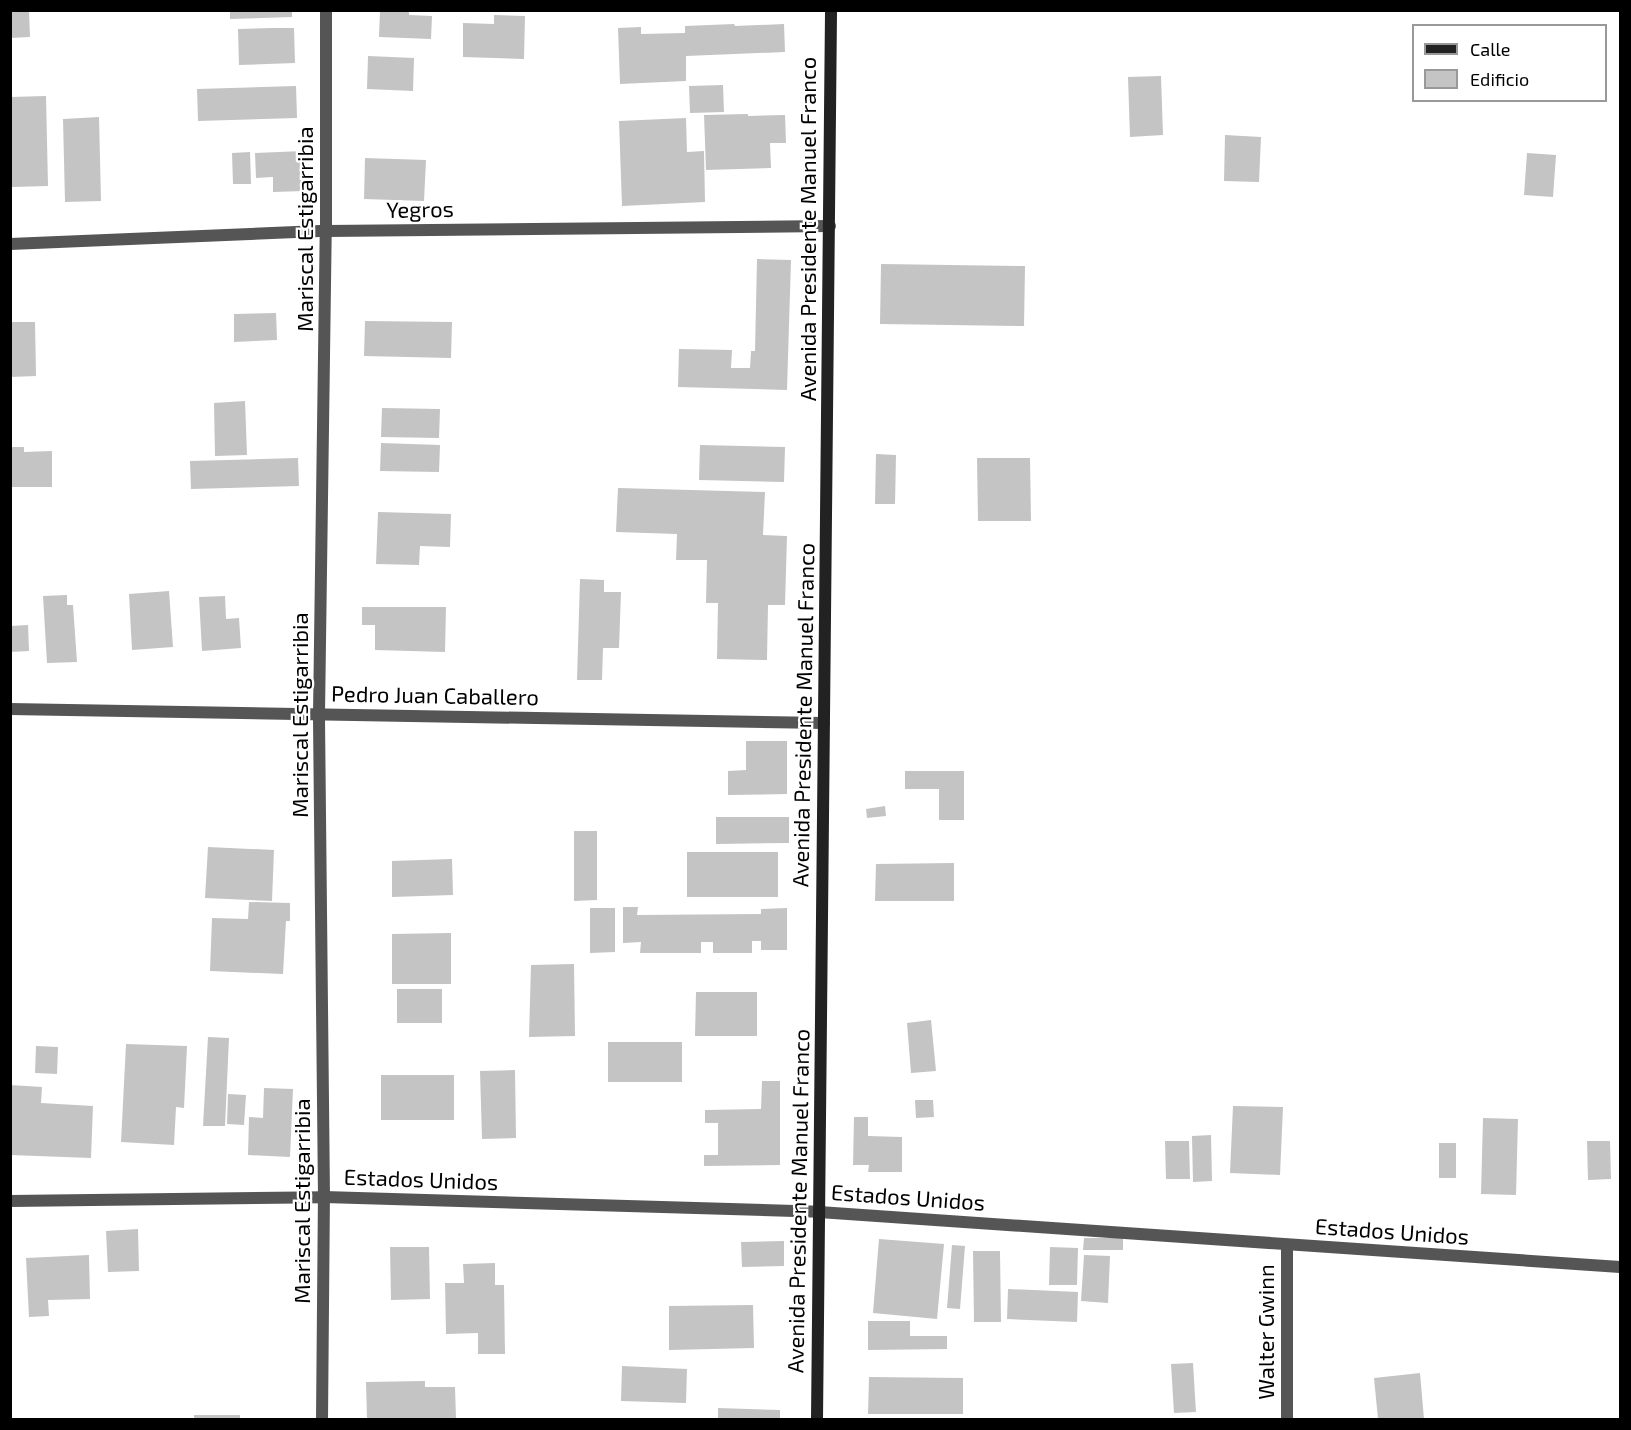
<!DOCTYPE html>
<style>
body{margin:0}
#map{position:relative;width:1631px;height:1430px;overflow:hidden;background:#fff;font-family:"Exo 2",sans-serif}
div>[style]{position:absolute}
.building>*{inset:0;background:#c4c4c4}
.minor>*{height:12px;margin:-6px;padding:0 6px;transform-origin:6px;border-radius:6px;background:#555}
.secondary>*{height:12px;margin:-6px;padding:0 6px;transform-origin:6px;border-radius:6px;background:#222}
span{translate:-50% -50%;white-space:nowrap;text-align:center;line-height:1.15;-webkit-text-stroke:4.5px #fff;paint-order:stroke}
.street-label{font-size:22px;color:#000}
.frame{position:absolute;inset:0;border:12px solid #000;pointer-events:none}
.legend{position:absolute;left:1412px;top:24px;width:195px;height:78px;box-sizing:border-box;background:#fff;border:2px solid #999;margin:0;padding:8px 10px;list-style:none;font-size:18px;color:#000}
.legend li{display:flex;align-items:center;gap:12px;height:30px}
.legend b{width:30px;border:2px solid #999}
</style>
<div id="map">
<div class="building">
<i style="clip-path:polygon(10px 10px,29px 10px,30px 37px,10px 38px)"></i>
<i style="clip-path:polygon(230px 10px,292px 10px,292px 17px,230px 19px)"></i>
<i style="clip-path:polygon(380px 10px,409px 10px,409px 15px,432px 16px,431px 39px,379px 37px)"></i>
<i style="clip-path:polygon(494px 15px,525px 16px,524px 59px,463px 57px,463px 23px,494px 24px)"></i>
<i style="clip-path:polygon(734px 24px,735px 26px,784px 24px,785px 52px,686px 56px,686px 81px,620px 84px,618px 28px,641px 27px,641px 34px,685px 33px,685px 26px)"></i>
<i style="clip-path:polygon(271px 28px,294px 28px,295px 63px,239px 65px,238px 29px)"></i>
<i style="clip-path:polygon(368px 56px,414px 58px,413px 91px,367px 89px)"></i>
<i style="clip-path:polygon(1161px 76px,1163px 135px,1130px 137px,1128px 77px)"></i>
<i style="clip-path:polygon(723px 85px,724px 112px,690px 113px,689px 86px)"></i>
<i style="clip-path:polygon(296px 86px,297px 118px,198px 121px,197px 89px)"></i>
<i style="clip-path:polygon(46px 96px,48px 186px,12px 187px,10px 97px)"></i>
<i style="clip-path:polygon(748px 114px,748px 116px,785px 115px,786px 143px,770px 143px,771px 168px,706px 170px,704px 115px)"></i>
<i style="clip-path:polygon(99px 117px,101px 201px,65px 202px,63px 119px)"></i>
<i style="clip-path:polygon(686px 118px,687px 152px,704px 151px,705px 202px,622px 206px,619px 121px)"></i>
<i style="clip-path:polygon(1225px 135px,1261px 137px,1259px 182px,1224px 181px)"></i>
<i style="clip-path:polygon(303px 151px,304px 191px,273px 192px,273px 177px,256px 178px,255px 153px)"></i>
<i style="clip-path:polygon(250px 152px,251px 184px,233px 184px,232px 153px)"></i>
<i style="clip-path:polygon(1527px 153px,1556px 155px,1553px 197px,1524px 195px)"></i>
<i style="clip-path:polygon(365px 158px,426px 160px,424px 201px,364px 199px)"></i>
<i style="clip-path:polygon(757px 259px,791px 260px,787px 390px,678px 387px,679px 349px,732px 350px,731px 368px,750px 368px,751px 351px,755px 351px)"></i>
<i style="clip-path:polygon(881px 264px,1025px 266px,1024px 326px,880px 324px)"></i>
<i style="clip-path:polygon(276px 313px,277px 340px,234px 342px,234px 314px)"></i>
<i style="clip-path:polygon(365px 321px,452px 322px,451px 358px,364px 356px)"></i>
<i style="clip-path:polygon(10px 322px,35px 322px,36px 376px,10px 377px)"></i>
<i style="clip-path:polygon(245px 401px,247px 455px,215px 456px,214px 403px)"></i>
<i style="clip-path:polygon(382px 408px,440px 409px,439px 438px,381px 437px)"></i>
<i style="clip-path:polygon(381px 443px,440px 445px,439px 472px,380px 471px)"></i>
<i style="clip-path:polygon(700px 445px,785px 447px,784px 482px,699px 480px)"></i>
<i style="clip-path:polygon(10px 447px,24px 447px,24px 452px,52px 451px,52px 487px,10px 487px)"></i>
<i style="clip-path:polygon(876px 454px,896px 455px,895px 504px,875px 504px)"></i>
<i style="clip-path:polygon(298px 458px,299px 486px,191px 489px,190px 461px)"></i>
<i style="clip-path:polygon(977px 458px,1030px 458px,1031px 521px,978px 521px)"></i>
<i style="clip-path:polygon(618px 488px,765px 492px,763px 535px,787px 536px,785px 605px,768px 605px,767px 660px,717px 659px,718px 603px,706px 603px,707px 560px,676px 560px,677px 534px,616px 532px)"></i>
<i style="clip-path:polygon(378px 512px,451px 514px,450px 547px,420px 546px,419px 565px,376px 564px)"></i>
<i style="clip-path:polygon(580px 579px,604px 580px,604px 592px,621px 592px,619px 648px,603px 648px,602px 680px,577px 680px)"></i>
<i style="clip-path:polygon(169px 591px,173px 647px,132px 650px,129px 594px)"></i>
<i style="clip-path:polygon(67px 595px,67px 605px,73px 605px,77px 662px,47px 663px,43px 596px)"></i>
<i style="clip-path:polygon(225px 596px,226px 619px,239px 618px,241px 648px,202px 651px,199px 597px)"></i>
<i style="clip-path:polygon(362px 607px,446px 607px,445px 652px,375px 650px,375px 625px,362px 625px)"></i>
<i style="clip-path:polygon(28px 625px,29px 651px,10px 652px,10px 626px)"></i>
<i style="clip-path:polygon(746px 741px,787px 741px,787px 794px,728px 795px,728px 771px,746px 770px)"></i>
<i style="clip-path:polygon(905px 771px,964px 771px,964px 820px,939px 820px,939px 789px,905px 789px)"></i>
<i style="clip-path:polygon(885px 806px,886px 816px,867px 818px,866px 809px)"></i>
<i style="clip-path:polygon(716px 817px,789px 817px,789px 843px,716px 844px)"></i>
<i style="clip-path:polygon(574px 831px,597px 831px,597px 900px,574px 901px)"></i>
<i style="clip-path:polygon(208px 847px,274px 850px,272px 901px,205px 898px)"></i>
<i style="clip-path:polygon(687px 852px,778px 852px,778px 897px,687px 897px)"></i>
<i style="clip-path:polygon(452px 859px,453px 895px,392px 897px,392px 861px)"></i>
<i style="clip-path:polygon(954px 863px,954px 901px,875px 901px,876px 864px)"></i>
<i style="clip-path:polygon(249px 902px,290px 903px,290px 921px,286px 921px,283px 974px,210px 971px,212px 918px,248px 919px)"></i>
<i style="clip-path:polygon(623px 907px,638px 907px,637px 915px,761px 914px,761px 909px,787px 908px,787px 950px,761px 950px,761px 941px,752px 941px,752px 953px,713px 953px,713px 942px,701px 942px,701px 953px,640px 953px,641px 942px,623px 943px)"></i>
<i style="clip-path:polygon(590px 908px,615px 908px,615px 952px,590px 953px)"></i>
<i style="clip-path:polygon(451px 933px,451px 984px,392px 984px,392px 934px)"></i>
<i style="clip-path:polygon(574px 964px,575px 1036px,529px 1037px,531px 965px)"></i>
<i style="clip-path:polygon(397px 989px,442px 989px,442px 1023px,397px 1023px)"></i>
<i style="clip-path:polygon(696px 992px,757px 992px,757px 1036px,695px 1036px)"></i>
<i style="clip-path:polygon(931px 1020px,936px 1071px,911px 1073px,907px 1023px)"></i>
<i style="clip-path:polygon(208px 1037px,229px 1038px,225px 1126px,203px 1126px)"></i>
<i style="clip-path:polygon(608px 1042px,682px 1042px,682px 1082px,608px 1082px)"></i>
<i style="clip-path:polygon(126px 1044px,187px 1046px,184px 1108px,176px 1107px,174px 1145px,121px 1142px)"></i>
<i style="clip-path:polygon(36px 1046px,58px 1047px,57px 1074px,35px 1073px)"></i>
<i style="clip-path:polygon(515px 1070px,516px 1138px,482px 1139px,480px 1071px)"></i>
<i style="clip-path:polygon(381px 1075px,454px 1075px,454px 1120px,381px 1120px)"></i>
<i style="clip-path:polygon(762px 1081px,780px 1081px,780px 1165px,704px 1166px,704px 1155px,718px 1155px,718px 1123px,705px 1123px,705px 1110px,761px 1109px)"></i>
<i style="clip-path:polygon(10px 1085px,42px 1087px,41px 1103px,93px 1106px,91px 1158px,10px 1155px)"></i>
<i style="clip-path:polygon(264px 1088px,293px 1089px,290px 1157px,248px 1155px,249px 1117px,263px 1118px)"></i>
<i style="clip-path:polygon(228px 1094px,246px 1095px,244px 1125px,227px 1124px)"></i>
<i style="clip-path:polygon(915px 1100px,933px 1100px,934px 1117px,916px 1118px)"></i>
<i style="clip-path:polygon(1233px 1106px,1283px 1107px,1280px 1175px,1230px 1173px)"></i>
<i style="clip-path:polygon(854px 1117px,868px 1117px,868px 1136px,902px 1137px,902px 1172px,868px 1172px,869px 1165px,853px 1165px)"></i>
<i style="clip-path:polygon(1483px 1118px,1518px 1119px,1516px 1195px,1481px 1194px)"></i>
<i style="clip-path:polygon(1211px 1135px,1212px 1181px,1193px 1182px,1192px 1136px)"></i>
<i style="clip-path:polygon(1165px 1141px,1189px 1141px,1190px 1179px,1166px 1179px)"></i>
<i style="clip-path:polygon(1587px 1141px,1610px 1141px,1611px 1179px,1588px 1180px)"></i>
<i style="clip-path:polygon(1439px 1143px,1456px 1143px,1456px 1178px,1439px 1178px)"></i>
<i style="clip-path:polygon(138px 1229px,139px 1271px,108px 1272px,106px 1231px)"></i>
<i style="clip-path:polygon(1084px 1238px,1123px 1238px,1123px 1250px,1083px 1250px)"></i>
<i style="clip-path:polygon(879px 1239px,944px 1244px,937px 1319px,873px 1313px)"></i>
<i style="clip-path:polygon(784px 1241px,784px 1266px,742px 1267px,741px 1242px)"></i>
<i style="clip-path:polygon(952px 1245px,965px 1246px,960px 1309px,947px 1308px)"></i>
<i style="clip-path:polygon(390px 1247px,429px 1247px,430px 1299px,391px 1300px)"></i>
<i style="clip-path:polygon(1050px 1247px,1078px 1248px,1077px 1285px,1049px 1285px)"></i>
<i style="clip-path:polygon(973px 1251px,1000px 1251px,1001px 1322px,974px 1322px)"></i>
<i style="clip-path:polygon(89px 1255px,90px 1299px,48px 1300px,49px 1316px,29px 1317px,26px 1258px)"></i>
<i style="clip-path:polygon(1084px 1255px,1110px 1256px,1108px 1303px,1081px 1301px)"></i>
<i style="clip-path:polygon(495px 1263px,495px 1285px,504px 1285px,505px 1354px,478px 1354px,478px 1333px,446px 1334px,445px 1283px,464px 1283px,463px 1264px)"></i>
<i style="clip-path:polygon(1008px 1289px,1078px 1292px,1077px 1322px,1007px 1319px)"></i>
<i style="clip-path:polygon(753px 1305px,754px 1348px,669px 1350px,669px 1306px)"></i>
<i style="clip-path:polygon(868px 1321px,910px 1321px,910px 1336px,947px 1336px,947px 1349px,868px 1350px)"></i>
<i style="clip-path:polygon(1193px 1363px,1196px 1412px,1174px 1413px,1171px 1364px)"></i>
<i style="clip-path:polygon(622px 1366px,687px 1369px,686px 1403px,621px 1401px)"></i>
<i style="clip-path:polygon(1420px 1373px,1424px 1419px,1378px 1419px,1374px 1378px)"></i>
<i style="clip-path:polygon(869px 1377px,963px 1378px,963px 1414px,868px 1414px)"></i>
<i style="clip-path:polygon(425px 1381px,425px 1387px,455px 1387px,456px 1419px,367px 1419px,366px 1382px)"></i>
<i style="clip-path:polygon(718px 1408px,780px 1410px,780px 1419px,718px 1419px)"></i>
<i style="clip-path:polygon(194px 1415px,240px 1415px,240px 1419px,194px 1419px)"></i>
</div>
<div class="minor">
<i style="left:10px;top:244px;width:316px;rotate:-2.4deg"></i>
<i style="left:326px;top:231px;width:504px;rotate:-0.57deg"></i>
<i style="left:10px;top:709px;width:814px;rotate:0.99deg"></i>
<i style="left:10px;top:1201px;width:314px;rotate:-0.7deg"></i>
<i style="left:324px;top:1197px;width:495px;rotate:1.7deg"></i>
<i style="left:819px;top:1212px;width:803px;rotate:3.93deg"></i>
<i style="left:322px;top:1420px;width:223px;rotate:-89.5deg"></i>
<i style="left:324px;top:1197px;width:483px;rotate:-90.6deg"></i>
<i style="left:319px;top:714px;width:483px;rotate:-89.2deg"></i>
<i style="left:326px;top:231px;width:221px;rotate:-90deg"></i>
<i style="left:1287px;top:1420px;width:175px;rotate:-90deg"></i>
</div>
<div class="secondary">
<i style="left:817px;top:1420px;width:1410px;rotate:-89.43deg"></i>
</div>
<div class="street-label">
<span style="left:420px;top:209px;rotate:-1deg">Yegros</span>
<span style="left:305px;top:229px;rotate:-90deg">Mariscal Estigarribia</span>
<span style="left:808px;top:229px;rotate:-90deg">Avenida Presidente Manuel Franco</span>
<span style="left:435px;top:695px;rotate:1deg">Pedro Juan Caballero</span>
<span style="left:300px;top:715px;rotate:-90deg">Mariscal Estigarribia</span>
<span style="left:803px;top:715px;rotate:-89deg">Avenida Presidente Manuel Franco</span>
<span style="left:421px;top:1179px;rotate:2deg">Estados Unidos</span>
<span style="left:908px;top:1197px;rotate:4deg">Estados Unidos</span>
<span style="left:302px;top:1201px;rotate:-90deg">Mariscal Estigarribia</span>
<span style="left:798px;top:1201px;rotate:-89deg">Avenida Presidente Manuel Franco</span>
<span style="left:1392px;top:1231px;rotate:4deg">Estados Unidos</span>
<span style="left:1266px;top:1332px;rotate:-90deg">Walter Gwinn</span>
</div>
<div class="frame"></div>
<ul class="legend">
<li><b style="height:8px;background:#222"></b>Calle</li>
<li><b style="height:16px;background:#c4c4c4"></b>Edificio</li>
</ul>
</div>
